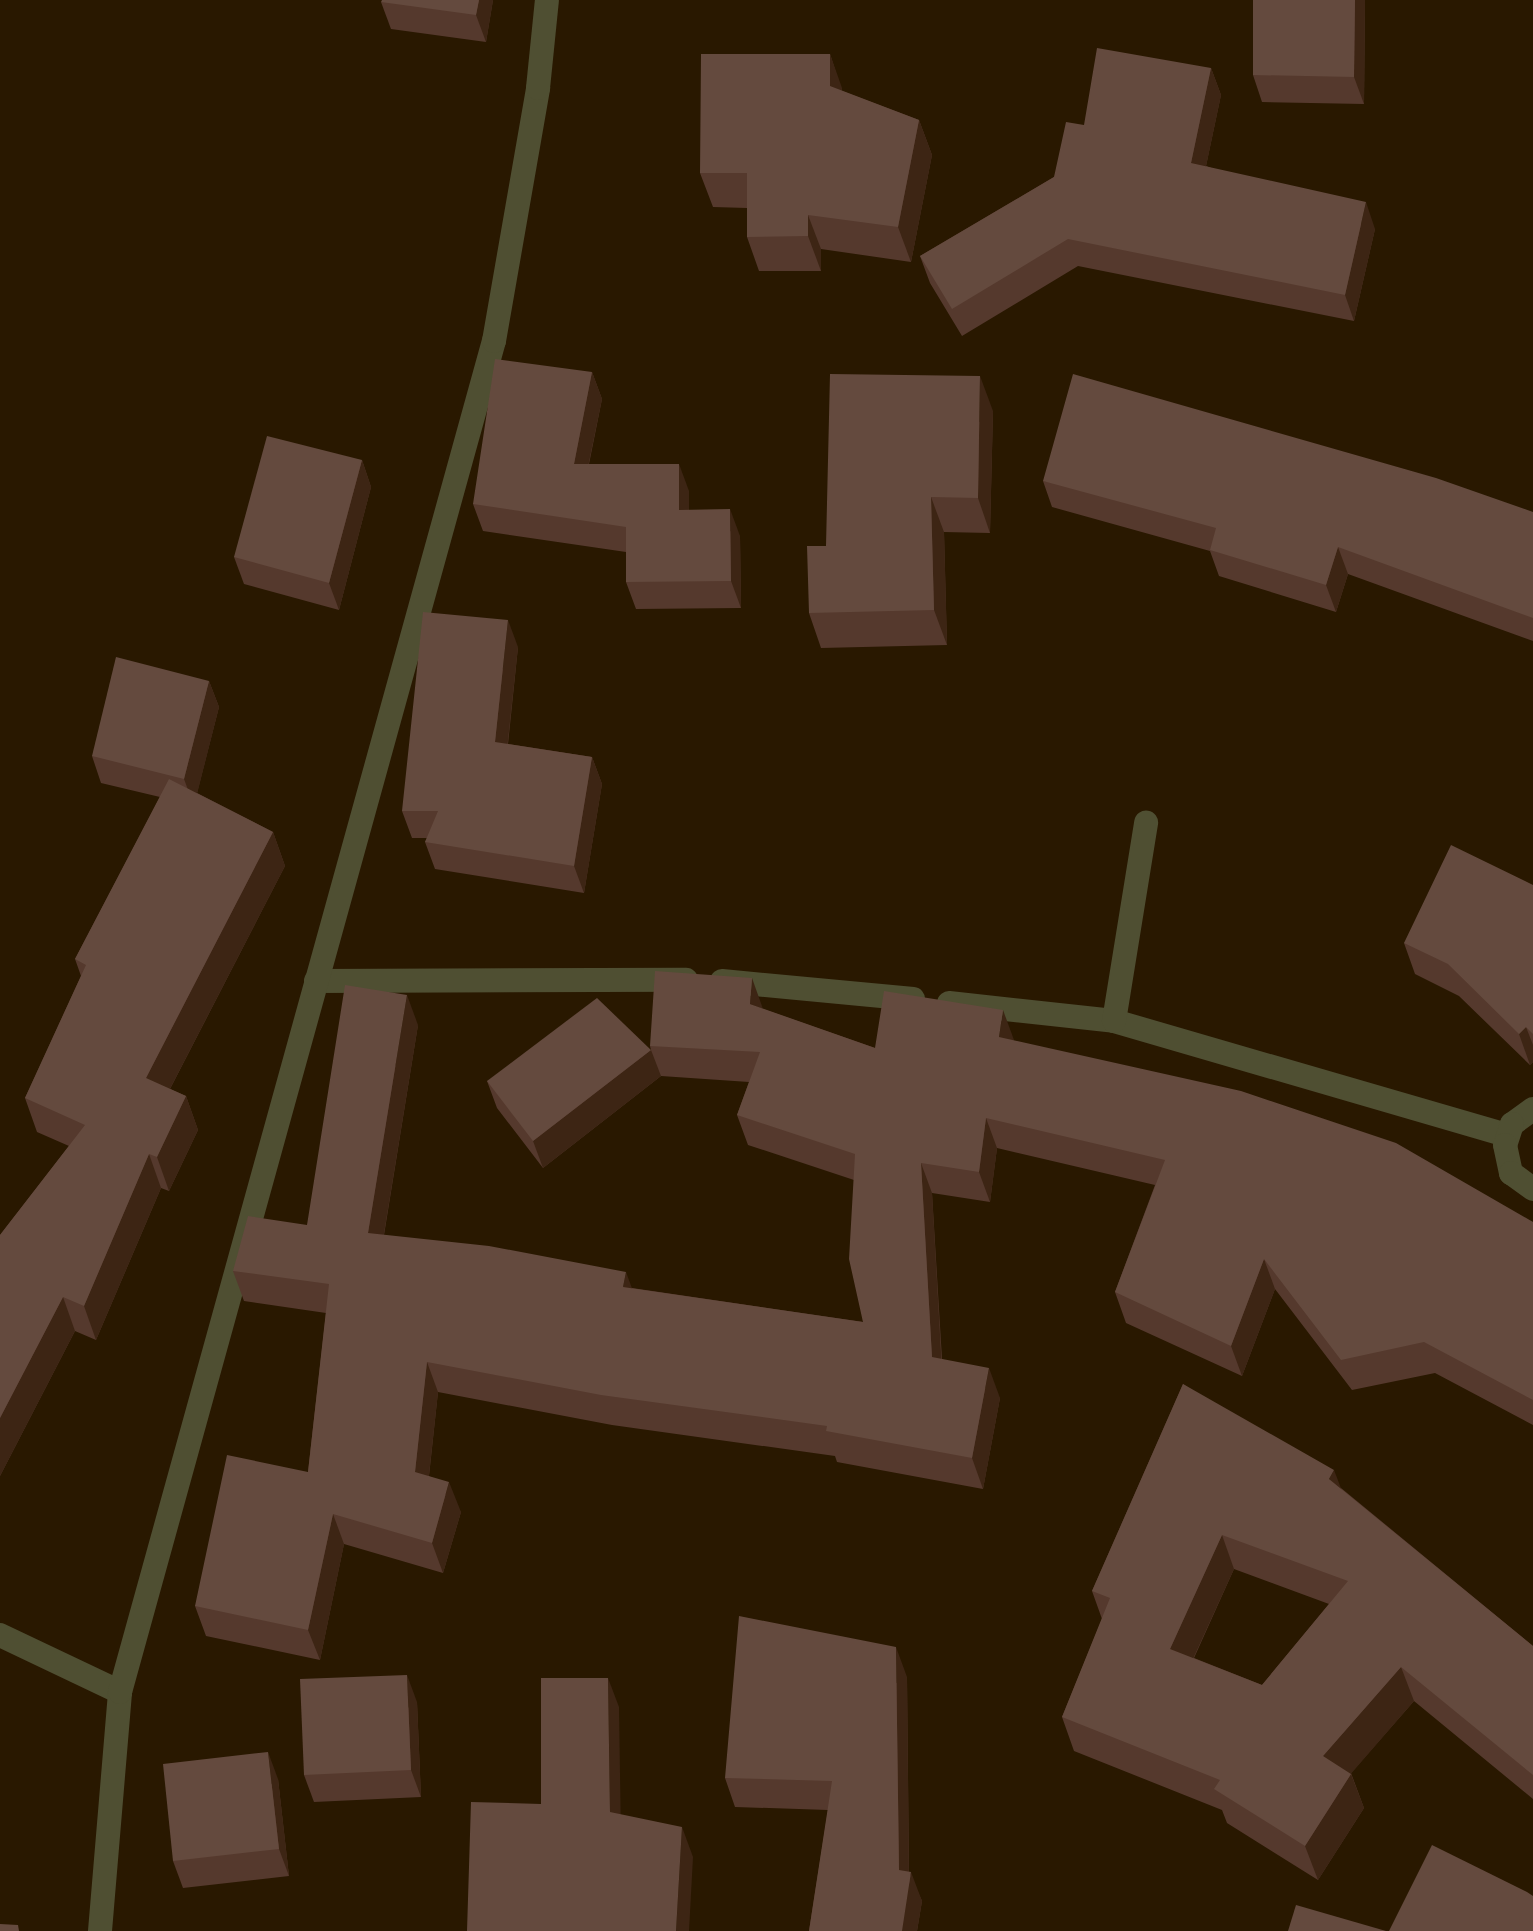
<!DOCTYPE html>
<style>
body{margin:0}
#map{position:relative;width:1533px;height:1931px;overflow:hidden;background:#291800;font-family:"DejaVu Sans",sans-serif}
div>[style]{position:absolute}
.street>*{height:24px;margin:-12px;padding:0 12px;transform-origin:12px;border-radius:12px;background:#4f4f32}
.wall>*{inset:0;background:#55392d}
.shaded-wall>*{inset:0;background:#3d2514}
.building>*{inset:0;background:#644a3e}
span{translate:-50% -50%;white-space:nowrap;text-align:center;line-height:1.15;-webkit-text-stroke:6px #0c0601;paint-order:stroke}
</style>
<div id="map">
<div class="street">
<i style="left:316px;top:981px;width:370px;rotate:-0.2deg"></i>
<i style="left:722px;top:981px;width:192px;rotate:5.4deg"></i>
<i style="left:949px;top:1003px;width:166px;rotate:6.2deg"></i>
<i style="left:1114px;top:1021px;width:409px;rotate:16.2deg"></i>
<i style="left:1114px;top:1021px;width:201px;rotate:-80.8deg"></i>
<i style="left:1533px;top:1109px;width:26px;rotate:144deg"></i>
<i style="left:1512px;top:1124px;width:22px;rotate:108deg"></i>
<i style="left:1505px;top:1145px;width:29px;rotate:78deg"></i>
<i style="left:1511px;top:1173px;width:27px;rotate:36deg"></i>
<i style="left:0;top:1635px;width:133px;rotate:25.4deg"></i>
<i style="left:100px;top:1931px;width:240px;rotate:-85.2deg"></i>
<i style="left:120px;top:1692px;width:1402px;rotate:-74.53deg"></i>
<i style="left:494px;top:341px;width:257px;rotate:-80.1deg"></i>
<i style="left:538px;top:88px;width:88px;rotate:-84.2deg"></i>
</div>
<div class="wall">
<i style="clip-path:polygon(493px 0,486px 42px,391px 29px,381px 2px)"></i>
<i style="clip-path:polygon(1253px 0,1365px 0,1364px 104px,1262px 102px,1253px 75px)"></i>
<i style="clip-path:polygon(830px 54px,842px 91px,919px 120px,932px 155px,911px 262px,821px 249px,821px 271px,759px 271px,747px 237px,747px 208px,713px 207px,700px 173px)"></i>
<i style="clip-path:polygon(1211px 68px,1221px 95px,1206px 166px,1375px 229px,1354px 321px,1078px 266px,962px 336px,930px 283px,920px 256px,1054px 177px,1084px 125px)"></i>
<i style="clip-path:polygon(592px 372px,602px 399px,589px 464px,689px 491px,689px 510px,740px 536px,741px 608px,636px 609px,626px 582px,626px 552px,483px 531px,473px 504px)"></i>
<i style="clip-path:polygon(993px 411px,990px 533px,944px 532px,947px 645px,821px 648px,809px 613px,826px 546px)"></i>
<i style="clip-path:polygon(362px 460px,371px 487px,339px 610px,244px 584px,234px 557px)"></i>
<i style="clip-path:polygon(1043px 481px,1533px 512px,1533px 641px,1348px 574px,1336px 612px,1219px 576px,1210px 551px,1052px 507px)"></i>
<i style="clip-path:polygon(518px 647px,508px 744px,592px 757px,602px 784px,584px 893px,435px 869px,425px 842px,427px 838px,412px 838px,402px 811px)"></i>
<i style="clip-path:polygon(209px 681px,219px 707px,197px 793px,273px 832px,285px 866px,170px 1089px,186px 1096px,198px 1130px,169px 1191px,161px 1188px,96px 1340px,75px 1331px,0 1476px,0 1235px,69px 1146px,37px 1132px,25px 1098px,81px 976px,75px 959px,160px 797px,101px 783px,92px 756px)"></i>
<i style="clip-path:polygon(1533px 885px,1533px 1062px,1530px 1065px,1459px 996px,1415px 974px,1404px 943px)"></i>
<i style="clip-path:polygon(763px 1009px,875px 1048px,1014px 1041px,1533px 1222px,1533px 1425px,1435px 1373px,1352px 1390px,1275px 1289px,1242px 1376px,1126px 1323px,1115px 1292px,1155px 1185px,997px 1148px,990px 1202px,932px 1193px,942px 1359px,1000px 1398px,983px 1489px,837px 1462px,835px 1456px,612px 1425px,438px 1392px,429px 1476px,461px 1512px,443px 1573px,344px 1544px,320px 1660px,206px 1636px,195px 1606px,308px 1472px,326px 1313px,244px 1301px,233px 1271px,307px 1225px,418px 1025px,384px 1235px,632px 1288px,863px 1322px,854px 1180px,748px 1145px,737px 1115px,749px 1082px,661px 1076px,543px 1168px,497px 1108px,487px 1081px,651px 1050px,650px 1046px)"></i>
<i style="clip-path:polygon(evenodd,1183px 1384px,1341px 1488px,1533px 1646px,1533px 1799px,1414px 1701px,1351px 1773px,1364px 1808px,1318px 1880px,1227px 1823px,1222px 1810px,1074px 1751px,1062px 1717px,1102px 1619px,1092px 1591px,1183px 1384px,1234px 1569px,1329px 1604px,1262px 1685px,1194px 1658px,1234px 1569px)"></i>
<i style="clip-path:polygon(907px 1677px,909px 1872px,922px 1901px,917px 1931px,809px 1931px,828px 1810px,735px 1807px,725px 1778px)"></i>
<i style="clip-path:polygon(417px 1702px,421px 1797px,314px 1802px,304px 1775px)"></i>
<i style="clip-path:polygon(278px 1779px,289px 1876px,183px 1888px,173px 1861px)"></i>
</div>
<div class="shaded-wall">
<i style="clip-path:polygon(479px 0,493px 0,486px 42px,476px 15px)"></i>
<i style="clip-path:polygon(1355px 0,1365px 0,1364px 104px,1354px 77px)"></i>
<i style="clip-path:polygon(830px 54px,842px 88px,842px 121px,830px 86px)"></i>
<i style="clip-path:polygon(1211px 68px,1221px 95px,1201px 190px,1191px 163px)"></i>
<i style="clip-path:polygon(919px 120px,932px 155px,911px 262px,898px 227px)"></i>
<i style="clip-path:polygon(1366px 202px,1375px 229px,1354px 321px,1345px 295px)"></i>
<i style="clip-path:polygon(808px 215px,821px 249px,821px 271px,808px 236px)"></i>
<i style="clip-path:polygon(592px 372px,602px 399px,583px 491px,574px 464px)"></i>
<i style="clip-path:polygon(980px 376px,993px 411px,990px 533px,978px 498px)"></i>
<i style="clip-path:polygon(362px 460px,371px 487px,339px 610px,329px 583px)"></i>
<i style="clip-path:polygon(679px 464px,689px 491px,689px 537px,679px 510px)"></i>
<i style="clip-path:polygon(931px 497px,944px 532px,947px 645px,934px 610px)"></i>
<i style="clip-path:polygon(730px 509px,740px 536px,741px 608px,731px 581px)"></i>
<i style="clip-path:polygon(1338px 547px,1348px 574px,1336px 612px,1326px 585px)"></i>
<i style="clip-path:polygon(508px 620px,518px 647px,505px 768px,495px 742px)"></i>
<i style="clip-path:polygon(209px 681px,219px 707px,194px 806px,184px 779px)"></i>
<i style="clip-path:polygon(592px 757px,602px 784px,584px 893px,574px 866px)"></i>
<i style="clip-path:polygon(273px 832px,285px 866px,158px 1112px,146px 1078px)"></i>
<i style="clip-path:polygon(752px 978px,763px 1009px,750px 1004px)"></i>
<i style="clip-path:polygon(407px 995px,418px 1025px,379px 1264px,368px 1233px)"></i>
<i style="clip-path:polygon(1003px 1010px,1014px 1040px,1010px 1068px,999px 1037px)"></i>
<i style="clip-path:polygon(1526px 1027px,1533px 1045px,1533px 1062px,1530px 1065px,1519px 1034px)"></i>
<i style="clip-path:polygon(651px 1050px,661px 1076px,543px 1168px,533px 1141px)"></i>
<i style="clip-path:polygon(186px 1096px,198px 1130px,169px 1191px,157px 1157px)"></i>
<i style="clip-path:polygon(986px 1118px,997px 1148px,990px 1202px,979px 1172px)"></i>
<i style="clip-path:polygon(149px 1154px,161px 1188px,96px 1340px,84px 1306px)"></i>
<i style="clip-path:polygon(921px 1163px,932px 1193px,943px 1388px,932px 1357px)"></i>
<i style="clip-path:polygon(1264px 1259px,1275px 1289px,1242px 1376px,1231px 1346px)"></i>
<i style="clip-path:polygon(626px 1272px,637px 1302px,623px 1287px)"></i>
<i style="clip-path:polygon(63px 1297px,75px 1331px,0 1476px,0 1418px)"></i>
<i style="clip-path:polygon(427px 1362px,438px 1392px,426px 1502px,415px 1472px)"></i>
<i style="clip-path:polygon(989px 1368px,1000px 1398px,983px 1489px,972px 1458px)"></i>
<i style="clip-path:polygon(1334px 1470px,1347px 1504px,1329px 1479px)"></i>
<i style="clip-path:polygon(449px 1482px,461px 1512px,443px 1573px,432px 1543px)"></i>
<i style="clip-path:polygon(333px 1514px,344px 1544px,320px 1660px,308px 1630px)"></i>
<i style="clip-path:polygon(1222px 1535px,1234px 1569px,1182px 1683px,1170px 1649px)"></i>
<i style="clip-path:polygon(896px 1647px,907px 1677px,909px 1884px,911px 1872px,922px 1901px,917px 1931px,902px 1931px,899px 1870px)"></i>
<i style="clip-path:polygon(1401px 1667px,1414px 1701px,1336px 1791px,1323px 1756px)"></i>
<i style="clip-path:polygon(407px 1675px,417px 1702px,421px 1797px,411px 1770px)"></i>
<i style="clip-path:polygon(608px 1678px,619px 1707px,621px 1841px,610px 1812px)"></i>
<i style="clip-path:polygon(268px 1752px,278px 1779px,289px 1876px,279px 1849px)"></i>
<i style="clip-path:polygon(1351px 1774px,1364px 1808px,1318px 1880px,1305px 1846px)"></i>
<i style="clip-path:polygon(682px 1827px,693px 1857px,689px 1931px,676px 1931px)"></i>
</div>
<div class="building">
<i style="clip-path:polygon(382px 0,479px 0,476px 15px,381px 2px)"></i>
<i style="clip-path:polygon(1253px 0,1355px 0,1354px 77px,1253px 75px)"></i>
<i style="clip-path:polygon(1097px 48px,1211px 68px,1191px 163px,1366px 202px,1345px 295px,1068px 239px,952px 309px,920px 256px,1054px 177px,1066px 122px,1084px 125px)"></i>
<i style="clip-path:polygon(701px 54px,830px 54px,830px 86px,919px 120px,898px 227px,808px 215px,808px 236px,747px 237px,747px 173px,700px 173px)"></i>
<i style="clip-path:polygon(495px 359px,592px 372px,574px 464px,679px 464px,679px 510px,730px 509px,731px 581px,626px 582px,626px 527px,473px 504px)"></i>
<i style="clip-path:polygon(830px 374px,980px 376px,978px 498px,931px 497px,934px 610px,809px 613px,807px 546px,826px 546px)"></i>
<i style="clip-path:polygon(1073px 374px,1436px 478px,1533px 512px,1533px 618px,1338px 547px,1326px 585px,1210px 550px,1216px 528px,1043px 481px)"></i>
<i style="clip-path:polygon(267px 436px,362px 460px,329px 583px,234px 557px)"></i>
<i style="clip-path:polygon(423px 612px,508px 620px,495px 742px,592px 757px,574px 866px,425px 842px,438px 811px,402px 811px)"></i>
<i style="clip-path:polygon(116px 657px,209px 681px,184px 779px,92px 756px)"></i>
<i style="clip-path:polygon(169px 779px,273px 832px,146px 1078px,186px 1096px,157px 1157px,149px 1154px,84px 1306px,63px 1297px,0 1418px,0 1235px,85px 1125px,25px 1098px,86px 965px,75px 959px)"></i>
<i style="clip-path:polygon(1451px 845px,1533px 885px,1533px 1034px,1526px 1027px,1519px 1034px,1448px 964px,1404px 943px)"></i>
<i style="clip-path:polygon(655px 971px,752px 978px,750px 1004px,875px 1048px,884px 991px,1003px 1010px,999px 1037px,1241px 1091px,1396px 1143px,1533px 1222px,1533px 1400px,1424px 1342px,1341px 1360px,1264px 1259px,1231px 1346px,1115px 1292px,1165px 1160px,986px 1118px,979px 1172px,921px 1163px,932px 1357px,989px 1368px,972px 1458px,826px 1431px,827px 1426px,601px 1395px,427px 1362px,415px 1472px,449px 1482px,432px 1543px,333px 1514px,308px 1630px,195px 1606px,227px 1455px,308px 1472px,329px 1284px,233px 1271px,248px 1216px,307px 1225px,345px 985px,407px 995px,368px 1233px,489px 1246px,626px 1272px,623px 1287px,863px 1322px,849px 1259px,855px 1154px,737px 1115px,760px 1052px,650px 1046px)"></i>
<i style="clip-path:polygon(597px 998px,651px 1050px,533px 1141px,487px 1081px)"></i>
<i style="clip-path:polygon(evenodd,1183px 1384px,1334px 1470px,1329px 1479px,1533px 1646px,1533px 1775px,1401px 1667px,1323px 1756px,1351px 1774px,1305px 1846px,1214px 1789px,1220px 1780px,1062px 1717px,1110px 1598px,1092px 1591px,1183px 1384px,1222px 1535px,1348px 1581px,1262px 1685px,1170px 1649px,1222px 1535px)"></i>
<i style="clip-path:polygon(739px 1616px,896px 1647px,899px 1870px,911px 1872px,902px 1931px,809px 1931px,832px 1781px,725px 1778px)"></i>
<i style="clip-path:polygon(407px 1675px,411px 1770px,304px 1775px,300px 1679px)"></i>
<i style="clip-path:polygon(541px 1678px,608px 1678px,610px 1812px,682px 1827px,676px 1931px,467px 1931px,471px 1802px,541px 1804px)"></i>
<i style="clip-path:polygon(268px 1752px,279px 1849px,173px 1861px,163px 1764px)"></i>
<i style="clip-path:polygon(1432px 1845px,1527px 1892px,1533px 1896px,1533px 1931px,1389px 1931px)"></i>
<i style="clip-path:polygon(1296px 1905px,1386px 1931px,1288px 1931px)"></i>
<i style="clip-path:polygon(0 1924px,18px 1925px,19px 1931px,0 1931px)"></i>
</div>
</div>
